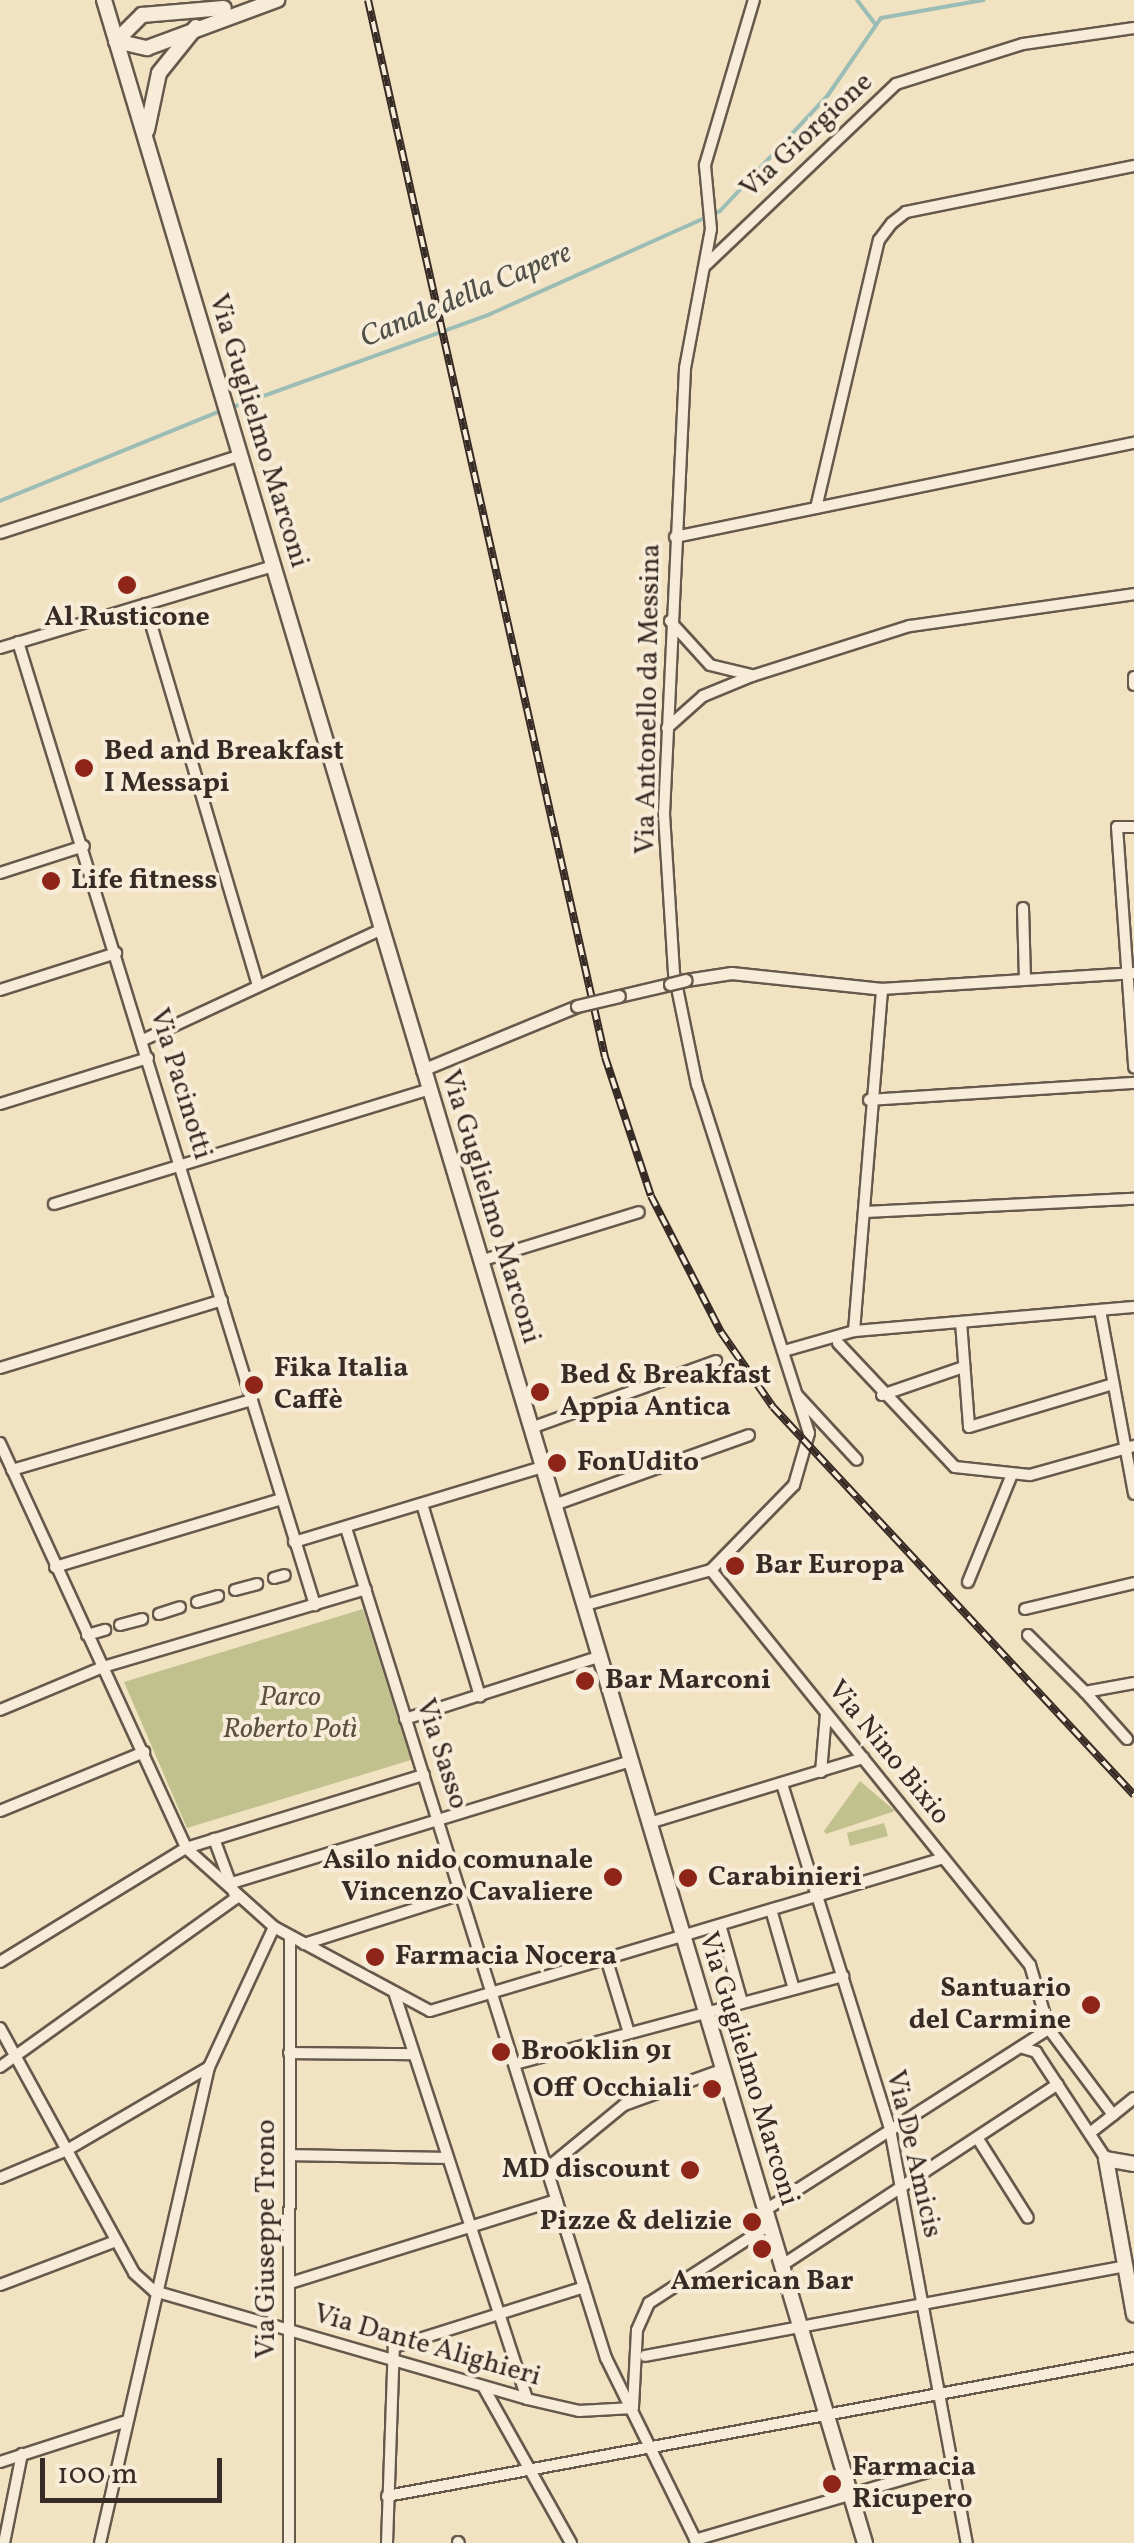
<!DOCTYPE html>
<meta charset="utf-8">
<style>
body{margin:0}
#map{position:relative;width:1134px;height:2543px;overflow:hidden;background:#f1e2c2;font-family:Vollkorn,serif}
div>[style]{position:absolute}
.green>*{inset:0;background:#c1c18e}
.stream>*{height:4px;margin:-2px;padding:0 2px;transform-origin:2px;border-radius:2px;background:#9bbdb5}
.roads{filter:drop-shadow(2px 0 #66594c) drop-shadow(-2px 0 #66594c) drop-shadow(0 2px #66594c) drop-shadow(0 -2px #66594c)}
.minor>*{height:10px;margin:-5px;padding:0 5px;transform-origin:5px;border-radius:5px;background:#f6ecd7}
.tertiary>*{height:11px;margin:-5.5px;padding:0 5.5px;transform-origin:5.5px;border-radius:5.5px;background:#f6ecd7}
.secondary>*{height:14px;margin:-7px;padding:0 7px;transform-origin:7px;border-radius:7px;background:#f6ecd7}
.rail>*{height:8px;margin-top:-4px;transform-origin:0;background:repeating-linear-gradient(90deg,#f6ecd7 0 11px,#372b25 0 22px);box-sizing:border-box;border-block:2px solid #372b25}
.bridges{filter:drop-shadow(2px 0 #66594c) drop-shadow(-2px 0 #66594c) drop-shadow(0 2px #66594c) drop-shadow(0 -2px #66594c)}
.tertiary-bridge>*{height:11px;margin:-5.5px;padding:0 5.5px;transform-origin:5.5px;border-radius:5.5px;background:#f6ecd7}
.dots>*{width:28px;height:28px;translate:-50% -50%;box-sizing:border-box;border:5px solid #f6ecd7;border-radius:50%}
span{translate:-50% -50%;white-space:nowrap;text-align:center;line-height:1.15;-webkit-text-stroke:8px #f6ecd7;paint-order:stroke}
.street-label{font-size:28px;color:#372b25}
.poi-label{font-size:28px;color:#372b25;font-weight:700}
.left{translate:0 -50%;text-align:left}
.right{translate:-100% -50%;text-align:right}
.park-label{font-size:28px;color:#5a503f;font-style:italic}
.water-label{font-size:30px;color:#505049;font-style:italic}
.scale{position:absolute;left:40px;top:2458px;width:182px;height:45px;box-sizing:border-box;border:5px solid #372b25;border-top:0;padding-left:12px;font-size:30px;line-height:35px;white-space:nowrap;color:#372b25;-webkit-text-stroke:8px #f6ecd7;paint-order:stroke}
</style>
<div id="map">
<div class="green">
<i style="clip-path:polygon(363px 1609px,411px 1760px,187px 1828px,124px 1682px)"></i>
<i style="clip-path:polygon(860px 1781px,895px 1811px,826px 1834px,824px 1831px)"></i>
<i style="clip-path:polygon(884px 1823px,888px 1836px,850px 1846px,847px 1833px)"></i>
</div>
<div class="stream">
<i style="left:857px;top:0;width:31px;rotate:53deg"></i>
<i style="left:230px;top:408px;width:274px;rotate:-19.8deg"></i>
<i style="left:488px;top:315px;width:254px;rotate:-24.1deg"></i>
<i style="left:720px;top:211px;width:158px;rotate:-47deg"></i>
<i style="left:828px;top:95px;width:93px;rotate:-55.5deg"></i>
<i style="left:881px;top:18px;width:104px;rotate:-10deg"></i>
<i style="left:0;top:501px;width:239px;rotate:-22.2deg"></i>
</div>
<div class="roads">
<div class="minor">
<i style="left:706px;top:265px;width:262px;rotate:-43.6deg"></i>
<i style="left:896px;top:84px;width:133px;rotate:-17.5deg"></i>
<i style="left:1023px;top:44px;width:112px;rotate:-8.2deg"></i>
<i style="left:816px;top:508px;width:275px;rotate:-76.8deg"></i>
<i style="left:879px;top:240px;width:21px;rotate:-53deg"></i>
<i style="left:892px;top:223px;width:18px;rotate:-38deg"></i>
<i style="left:906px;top:212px;width:233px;rotate:-11.4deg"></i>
<i style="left:0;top:533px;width:251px;rotate:-17.9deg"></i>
<i style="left:675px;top:537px;width:469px;rotate:-11.6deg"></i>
<i style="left:145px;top:604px;width:398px;rotate:73.5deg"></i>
<i style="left:670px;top:621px;width:59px;rotate:47.7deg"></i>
<i style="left:710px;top:665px;width:42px;rotate:13.7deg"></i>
<i style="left:18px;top:642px;width:1008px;rotate:72.86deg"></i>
<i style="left:0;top:648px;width:285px;rotate:-16.7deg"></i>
<i style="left:1134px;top:677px;width:8px;rotate:90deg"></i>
<i style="left:667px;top:728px;width:48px;rotate:-41.6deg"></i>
<i style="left:703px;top:696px;width:53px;rotate:-22.2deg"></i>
<i style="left:752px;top:676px;width:166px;rotate:-17.6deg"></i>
<i style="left:910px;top:626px;width:226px;rotate:-8.1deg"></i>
<i style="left:1134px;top:827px;width:17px;rotate:180deg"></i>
<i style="left:1117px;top:827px;width:241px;rotate:85.9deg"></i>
<i style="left:0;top:873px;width:88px;rotate:-17.8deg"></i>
<i style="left:1023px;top:908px;width:71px;rotate:88.4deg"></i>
<i style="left:0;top:990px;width:122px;rotate:-17.7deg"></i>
<i style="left:143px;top:1040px;width:264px;rotate:-24.9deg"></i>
<i style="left:869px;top:1100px;width:266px;rotate:-3.7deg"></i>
<i style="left:0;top:1104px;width:155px;rotate:-17.3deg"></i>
<i style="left:54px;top:1204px;width:391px;rotate:-17deg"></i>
<i style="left:865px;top:1212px;width:269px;rotate:-2.8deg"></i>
<i style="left:480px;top:1261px;width:166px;rotate:-17.1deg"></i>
<i style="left:1100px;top:1310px;width:187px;rotate:79.5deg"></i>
<i style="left:961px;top:1322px;width:105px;rotate:85.6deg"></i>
<i style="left:969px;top:1427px;width:147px;rotate:-16.6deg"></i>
<i style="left:854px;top:1331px;width:343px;rotate:-85.3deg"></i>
<i style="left:882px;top:989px;width:253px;rotate:-3.6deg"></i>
<i style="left:838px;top:1343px;width:170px;rotate:46.7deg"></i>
<i style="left:955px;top:1467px;width:75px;rotate:6.1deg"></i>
<i style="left:1030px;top:1475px;width:108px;rotate:-15.6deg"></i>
<i style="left:784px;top:1351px;width:73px;rotate:-15.9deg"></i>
<i style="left:854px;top:1331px;width:281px;rotate:-4.9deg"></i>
<i style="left:0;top:1368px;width:232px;rotate:-17deg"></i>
<i style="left:797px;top:1395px;width:88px;rotate:47.3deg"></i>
<i style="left:882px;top:1395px;width:87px;rotate:-18.9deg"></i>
<i style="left:531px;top:1428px;width:197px;rotate:-19.9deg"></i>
<i style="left:0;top:1443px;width:446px;rotate:65.3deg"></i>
<i style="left:186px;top:1848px;width:118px;rotate:41.9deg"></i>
<i style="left:274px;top:1927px;width:177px;rotate:28.3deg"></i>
<i style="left:430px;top:2011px;width:536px;rotate:-16.58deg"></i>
<i style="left:12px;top:1470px;width:250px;rotate:-16.3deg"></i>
<i style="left:422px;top:1504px;width:201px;rotate:73.2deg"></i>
<i style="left:554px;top:1505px;width:207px;rotate:-19.7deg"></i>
<i style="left:346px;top:1528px;width:870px;rotate:72.61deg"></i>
<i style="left:606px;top:2358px;width:206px;rotate:63.8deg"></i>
<i style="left:294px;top:1542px;width:260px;rotate:-16.8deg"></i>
<i style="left:55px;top:1567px;width:237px;rotate:-16.7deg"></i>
<i style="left:711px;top:1570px;width:508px;rotate:51.08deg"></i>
<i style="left:1030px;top:1965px;width:67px;rotate:73.5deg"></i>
<i style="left:1049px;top:2029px;width:107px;rotate:53.3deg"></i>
<i style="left:1113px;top:2115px;width:24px;rotate:142deg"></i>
<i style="left:274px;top:1578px;width:11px;rotate:-15deg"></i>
<i style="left:968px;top:1582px;width:117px;rotate:-67.8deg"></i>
<i style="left:235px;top:1590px;width:23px;rotate:-15deg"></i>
<i style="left:197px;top:1602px;width:22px;rotate:-16deg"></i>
<i style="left:585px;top:1605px;width:131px;rotate:-15.5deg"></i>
<i style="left:711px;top:1570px;width:119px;rotate:-45.7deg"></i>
<i style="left:794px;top:1485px;width:54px;rotate:-73.9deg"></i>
<i style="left:809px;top:1433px;width:366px;rotate:-107.8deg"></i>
<i style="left:697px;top:1085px;width:114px;rotate:-101.6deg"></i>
<i style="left:674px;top:973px;width:159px;rotate:-93.6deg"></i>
<i style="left:664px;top:814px;width:446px;rotate:-87.3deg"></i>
<i style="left:685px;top:368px;width:141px;rotate:-79.4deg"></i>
<i style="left:711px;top:229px;width:64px;rotate:-95.4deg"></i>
<i style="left:705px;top:165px;width:172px;rotate:-73.5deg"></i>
<i style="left:1025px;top:1609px;width:112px;rotate:-13.4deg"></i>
<i style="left:159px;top:1614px;width:22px;rotate:-18deg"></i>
<i style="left:120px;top:1625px;width:23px;rotate:-15deg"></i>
<i style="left:87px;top:1635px;width:19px;rotate:-16deg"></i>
<i style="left:1028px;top:1635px;width:81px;rotate:45deg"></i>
<i style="left:1085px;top:1692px;width:50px;rotate:-10.4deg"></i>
<i style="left:1085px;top:1692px;width:63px;rotate:48.2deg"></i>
<i style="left:0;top:1710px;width:112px;rotate:-22.7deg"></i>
<i style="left:103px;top:1667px;width:274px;rotate:-16.5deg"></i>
<i style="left:405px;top:1719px;width:206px;rotate:-17.8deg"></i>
<i style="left:821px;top:1772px;width:58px;rotate:-85.1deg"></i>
<i style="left:782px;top:1784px;width:362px;rotate:72.6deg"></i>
<i style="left:890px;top:2129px;width:421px;rotate:79.5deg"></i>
<i style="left:0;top:1811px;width:156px;rotate:-22.3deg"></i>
<i style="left:649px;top:1823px;width:224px;rotate:-16.9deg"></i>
<i style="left:235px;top:1882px;width:414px;rotate:-17deg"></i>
<i style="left:772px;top:1913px;width:79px;rotate:73.9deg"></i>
<i style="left:721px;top:1928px;width:77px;rotate:74.2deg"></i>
<i style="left:304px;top:1944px;width:166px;rotate:-17.6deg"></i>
<i style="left:607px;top:1961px;width:75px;rotate:73deg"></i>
<i style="left:0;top:1962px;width:218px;rotate:-31.5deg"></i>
<i style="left:186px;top:1848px;width:249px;rotate:-17.1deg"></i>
<i style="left:394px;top:1992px;width:428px;rotate:71.9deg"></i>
<i style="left:0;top:2028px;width:279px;rotate:61.3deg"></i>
<i style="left:134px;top:2273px;width:27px;rotate:42deg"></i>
<i style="left:154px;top:2291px;width:388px;rotate:16.1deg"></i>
<i style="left:527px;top:2399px;width:53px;rotate:13deg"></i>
<i style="left:579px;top:2411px;width:54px;rotate:-3.2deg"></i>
<i style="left:1023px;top:2048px;width:14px;rotate:17deg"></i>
<i style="left:1036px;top:2052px;width:128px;rotate:56.8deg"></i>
<i style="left:289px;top:2053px;width:124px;rotate:0.5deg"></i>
<i style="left:515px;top:2064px;width:340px;rotate:-15deg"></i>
<i style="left:0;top:2067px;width:290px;rotate:-35.6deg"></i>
<i style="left:236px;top:1898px;width:63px;rotate:-110.4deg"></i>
<i style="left:1113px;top:2115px;width:27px;rotate:-39deg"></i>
<i style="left:978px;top:2139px;width:93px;rotate:57.7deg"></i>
<i style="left:290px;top:2155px;width:154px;rotate:1.1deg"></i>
<i style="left:546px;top:2169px;width:101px;rotate:-39.4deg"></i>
<i style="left:624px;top:2105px;width:103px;rotate:-19.8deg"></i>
<i style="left:0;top:2178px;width:73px;rotate:-22.7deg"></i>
<i style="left:67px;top:2150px;width:164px;rotate:-30.3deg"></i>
<i style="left:764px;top:2211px;width:338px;rotate:-32.6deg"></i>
<i style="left:781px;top:2266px;width:331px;rotate:-33.3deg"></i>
<i style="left:290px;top:2283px;width:279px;rotate:-17.3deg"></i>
<i style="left:0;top:2285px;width:124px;rotate:-20.8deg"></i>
<i style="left:645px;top:2356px;width:488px;rotate:-10.6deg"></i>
<i style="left:484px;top:2388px;width:178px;rotate:60.7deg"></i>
<i style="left:633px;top:2407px;width:77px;rotate:-87deg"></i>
<i style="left:637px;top:2330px;width:30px;rotate:-66deg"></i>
<i style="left:649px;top:2303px;width:142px;rotate:-32.9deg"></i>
<i style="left:0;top:2462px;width:133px;rotate:-17.9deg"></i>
<i style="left:387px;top:2496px;width:760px;rotate:-10.47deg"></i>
<i style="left:695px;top:2540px;width:267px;rotate:-16.3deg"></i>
<i style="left:458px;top:2542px;width:1px;rotate:45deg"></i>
<i style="left:4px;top:2543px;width:91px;rotate:-78.6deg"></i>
<i style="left:100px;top:2543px;width:488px;rotate:-77.1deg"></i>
<i style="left:209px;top:2067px;width:154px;rotate:-65.1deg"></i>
<i style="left:289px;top:2543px;width:607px;rotate:-89.91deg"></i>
<i style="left:387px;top:2543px;width:196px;rotate:-88deg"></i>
<i style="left:394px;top:2347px;width:199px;rotate:-17.5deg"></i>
</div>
<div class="tertiary">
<i style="left:686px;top:980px;width:46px;rotate:-8.8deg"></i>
<i style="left:731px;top:973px;width:152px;rotate:6deg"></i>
<i style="left:619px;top:996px;width:52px;rotate:-13.2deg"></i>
<i style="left:422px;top:1070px;width:168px;rotate:-22.4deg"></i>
</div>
<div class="secondary">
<i style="left:104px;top:0;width:2654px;rotate:73.34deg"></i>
<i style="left:116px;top:41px;width:32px;rotate:13deg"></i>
<i style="left:147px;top:48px;width:139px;rotate:-20.3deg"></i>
<i style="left:116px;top:41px;width:37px;rotate:-45deg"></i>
<i style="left:142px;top:15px;width:82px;rotate:-4.9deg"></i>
<i style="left:147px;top:130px;width:58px;rotate:-78.1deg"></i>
<i style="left:159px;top:73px;width:59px;rotate:-51.2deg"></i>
<i style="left:1134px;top:2164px;width:28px;rotate:-170deg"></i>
<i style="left:1106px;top:2159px;width:158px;rotate:79.8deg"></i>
</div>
</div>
<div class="rail">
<i style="left:368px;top:0;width:1083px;rotate:77.36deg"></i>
<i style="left:605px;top:1057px;width:146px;rotate:71.7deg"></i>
<i style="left:651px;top:1196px;width:153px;rotate:62.8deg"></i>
<i style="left:721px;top:1332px;width:91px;rotate:55.3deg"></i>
<i style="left:773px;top:1407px;width:530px;rotate:47.06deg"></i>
</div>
<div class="bridges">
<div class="tertiary-bridge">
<i style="left:670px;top:984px;width:16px;rotate:-14deg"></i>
<i style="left:577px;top:1006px;width:43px;rotate:-13.4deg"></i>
</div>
</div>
<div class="dots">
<i style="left:127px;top:585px;background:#8f2418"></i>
<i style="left:84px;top:768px;background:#8f2418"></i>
<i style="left:51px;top:881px;background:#8f2418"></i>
<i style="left:254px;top:1385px;background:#8f2418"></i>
<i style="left:540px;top:1392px;background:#8f2418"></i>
<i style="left:557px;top:1463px;background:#8f2418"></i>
<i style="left:735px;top:1566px;background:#8f2418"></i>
<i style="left:585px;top:1681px;background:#8f2418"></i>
<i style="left:613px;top:1877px;background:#8f2418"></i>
<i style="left:688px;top:1878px;background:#8f2418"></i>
<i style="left:375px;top:1957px;background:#8f2418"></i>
<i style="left:1091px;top:2005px;background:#8f2418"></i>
<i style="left:501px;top:2052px;background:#8f2418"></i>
<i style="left:712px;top:2089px;background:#8f2418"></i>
<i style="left:690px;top:2170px;background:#8f2418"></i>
<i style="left:752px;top:2222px;background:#8f2418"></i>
<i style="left:762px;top:2249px;background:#8f2418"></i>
<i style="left:832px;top:2484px;background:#8f2418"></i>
</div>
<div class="street-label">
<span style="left:807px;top:136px;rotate:-43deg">Via Giorgione</span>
<span style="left:258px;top:431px;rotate:73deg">Via Guglielmo Marconi</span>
<span style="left:649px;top:699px;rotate:-89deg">Via Antonello da Messina</span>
<span style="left:180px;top:1084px;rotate:73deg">Via Pacinotti</span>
<span style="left:490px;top:1207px;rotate:73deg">Via Guglielmo Marconi</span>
<span style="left:888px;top:1753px;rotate:51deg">Via Nino Bixio</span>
<span style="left:441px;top:1754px;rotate:72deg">Via Sasso</span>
<span style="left:748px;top:2069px;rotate:73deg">Via Guglielmo Marconi</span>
<span style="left:913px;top:2154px;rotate:77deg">Via De Amicis</span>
<span style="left:267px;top:2239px;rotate:-90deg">Via Giuseppe Trono</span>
<span style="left:427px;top:2346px;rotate:16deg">Via Dante Alighieri</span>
</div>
<div class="poi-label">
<span style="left:127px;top:618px">Al Rusticone</span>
<span class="left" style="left:104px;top:768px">Bed and Breakfast<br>I Messapi</span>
<span class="left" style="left:71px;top:881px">Life fitness</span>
<span class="left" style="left:274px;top:1385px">Fika Italia<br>Caffè</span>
<span class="left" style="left:560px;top:1392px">Bed &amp; Breakfast<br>Appia Antica</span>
<span class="left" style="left:577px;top:1463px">FonUdito</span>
<span class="left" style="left:755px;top:1566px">Bar Europa</span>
<span class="left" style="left:605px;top:1681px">Bar Marconi</span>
<span class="right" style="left:593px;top:1877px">Asilo nido comunale<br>Vincenzo Cavaliere</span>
<span class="left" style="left:708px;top:1878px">Carabinieri</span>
<span class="left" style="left:395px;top:1957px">Farmacia Nocera</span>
<span class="right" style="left:1071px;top:2005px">Santuario<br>del Carmine</span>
<span class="left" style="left:521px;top:2052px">Brooklin 91</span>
<span class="right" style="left:692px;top:2089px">Off Occhiali</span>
<span class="right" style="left:670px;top:2170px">MD discount</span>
<span class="right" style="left:732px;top:2222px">Pizze &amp; delizie</span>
<span style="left:762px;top:2282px">American Bar</span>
<span class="left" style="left:852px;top:2484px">Farmacia<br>Ricupero</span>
</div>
<div class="park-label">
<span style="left:290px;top:1714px">Parco<br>Roberto Potì</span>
</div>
<div class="water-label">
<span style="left:466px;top:296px;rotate:-23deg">Canale della Capere</span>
</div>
<div class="scale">100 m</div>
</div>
